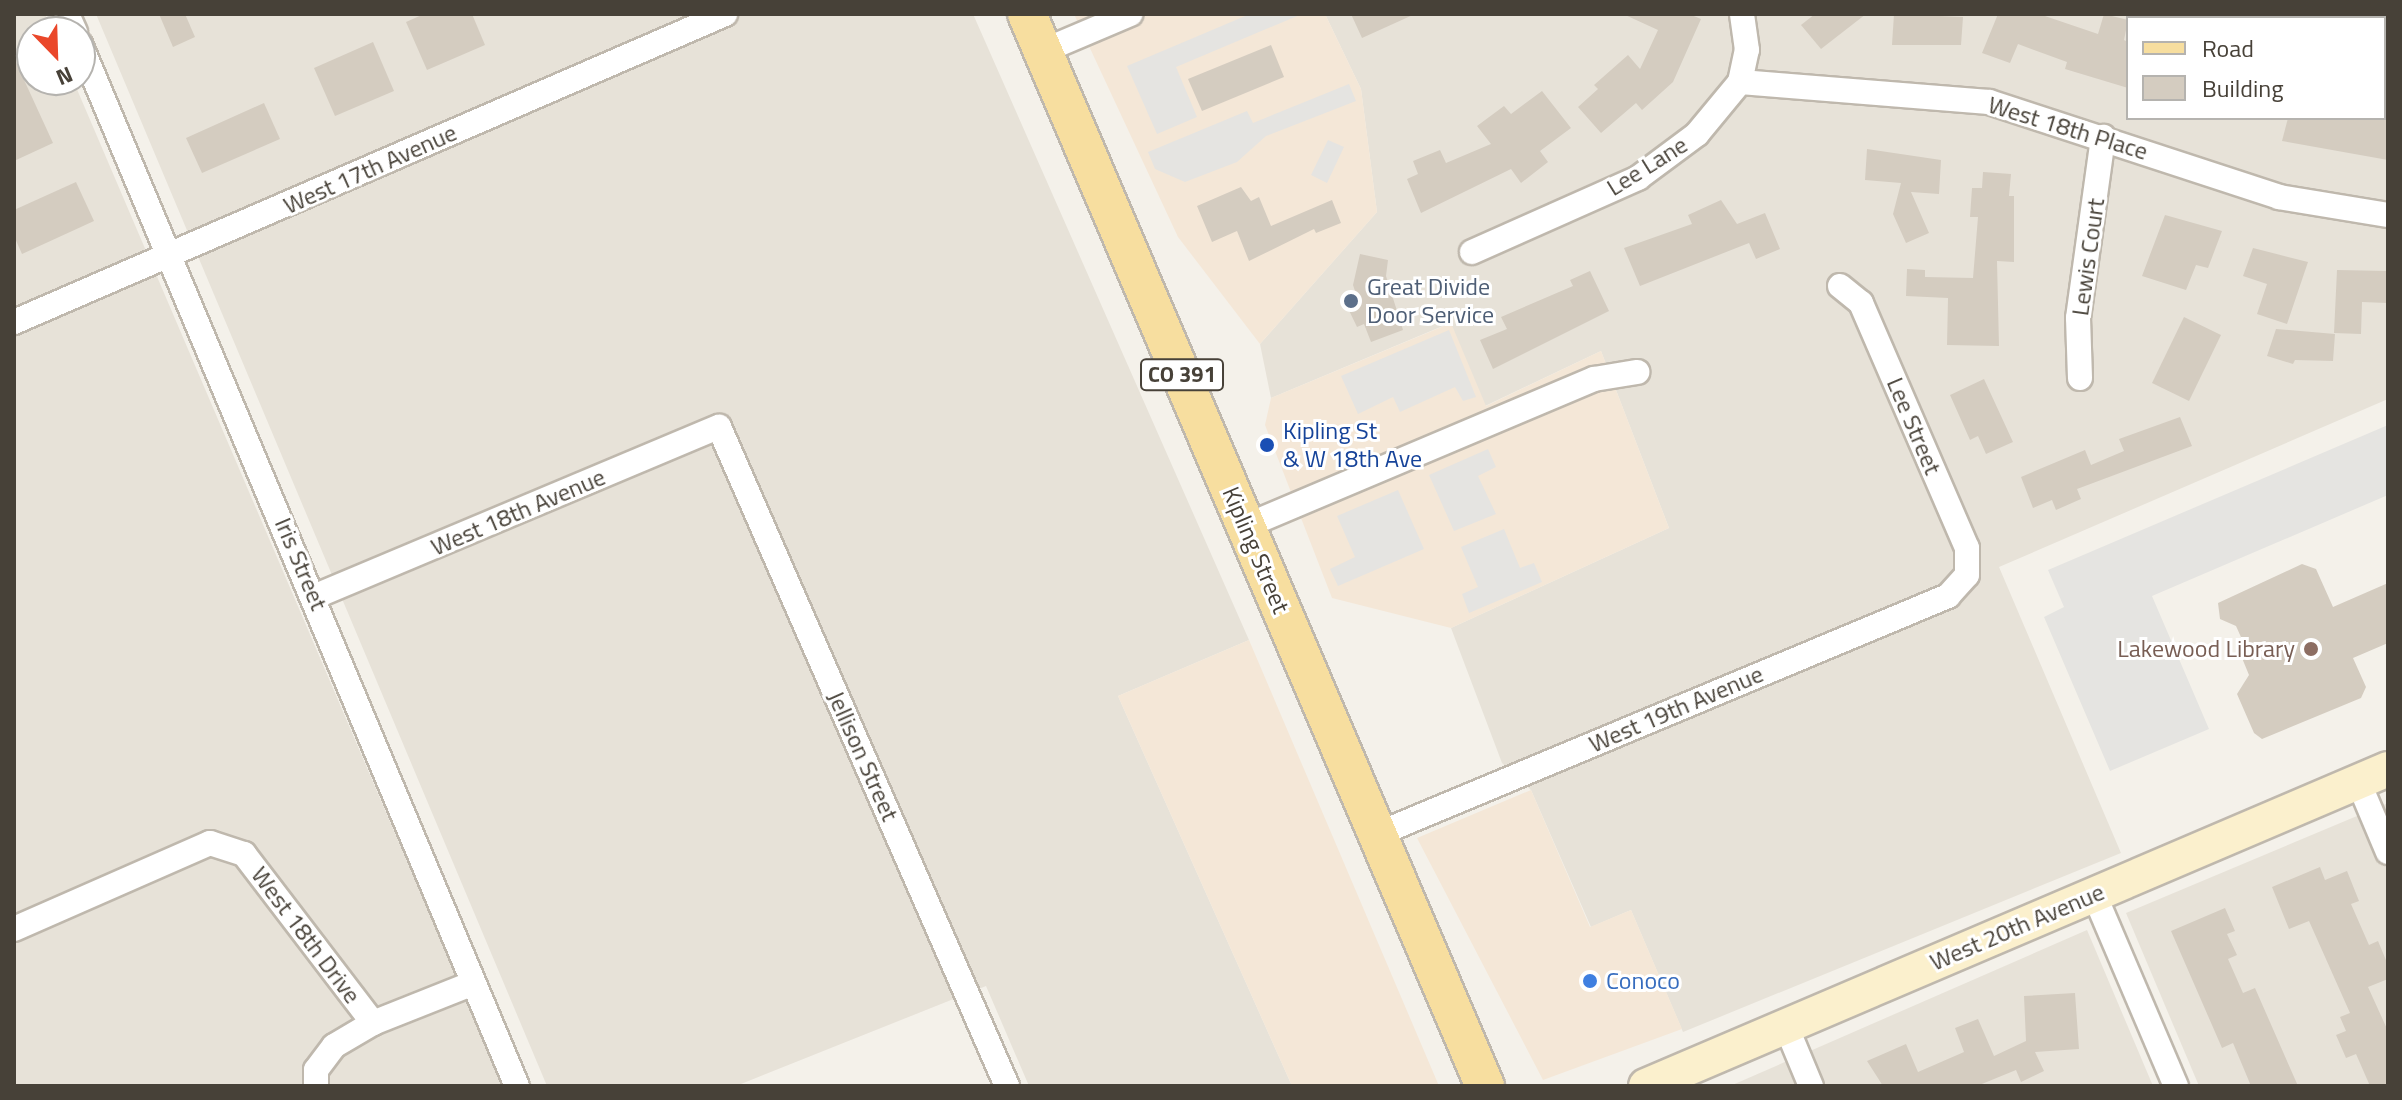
<!DOCTYPE html>
<style>
body{margin:0}
#map{position:relative;width:2402px;height:1100px;overflow:hidden;background:#f4f1ea;font-family:"Titillium Web",sans-serif}
div>[style]{position:absolute}
.residential>*{inset:0;background:#e7e2d8}
.commercial>*{inset:0;background:#f4e7d7}
.parking>*{inset:0;background:#e5e4e1}
.building>*{inset:0;background:#d4ccc0}
.roads{filter:drop-shadow(2px 0 #bfb8ad) drop-shadow(-2px 0 #bfb8ad) drop-shadow(0 2px #bfb8ad) drop-shadow(0 -2px #bfb8ad)}
.street>*{height:24px;margin:-12px;padding:0 12px;transform-origin:12px;border-radius:12px;background:#fff}
.secondary>*{height:34px;margin:-17px;padding:0 17px;transform-origin:17px;border-radius:17px;background:#fbf0cd}
.primary>*{height:38px;margin:-19px;padding:0 19px;transform-origin:19px;border-radius:19px;background:#f7de9f}
.dots>*{width:22px;height:22px;translate:-50% -50%;box-sizing:border-box;border:4px solid #fff;border-radius:50%}
span{translate:-50% -50%;white-space:nowrap;text-align:center;line-height:1.15;-webkit-text-stroke:6px #fff;paint-order:stroke}
.shield-label span{padding:2px 6px;background:#fff;border:2px solid;border-radius:6px;-webkit-text-stroke-width:0}
.shield-label{font-size:22px;color:#474138;font-weight:700}
.street-label{font-size:24px;color:#474138}
.service-label{font-size:24px;color:#4e5e75}
.left{translate:0 -50%;text-align:left}
.transit-label{font-size:24px;color:#164399}
.education-label{font-size:24px;color:#785e54}
.right{translate:-100% -50%;text-align:right}
.shop-label{font-size:24px;color:#366cbe}
.frame{position:absolute;inset:0;border:16px solid #474138;pointer-events:none}
.legend{position:absolute;left:2126px;top:16px;width:260px;height:104px;box-sizing:border-box;background:#fff;border:2px solid #b5b3af;margin:0;padding:10px 14px;list-style:none;font-size:24px;color:#474138}
.legend li{display:flex;align-items:center;gap:16px;height:40px}
.legend b{width:40px;border:2px solid #b5b3af}
.north{position:absolute;left:16px;top:16px;width:80px;height:80px;box-sizing:border-box;background:#fff;border:2px solid #b5b3af;border-radius:50%;rotate:157deg;font-size:22px;font-weight:700;line-height:32px;text-align:center;color:#474138}
.north::after{content:'';display:block;margin:auto;width:28px;height:36px;background:#ea472a;clip-path:polygon(50% 0,100% 100%,50% 72%,0 100%)}
</style>
<div id="map">
<div class="residential">
<i style="clip-path:polygon(14px 14px,45px 14px,53px 32px,32px 32px,32px 80px,73px 80px,503px 1086px,14px 1086px)"></i>
<i style="clip-path:polygon(96px 14px,973px 14px,1249px 640px,1118px 696px,1292px 1086px,1029px 1086px,986px 986px,736px 1086px,547px 1086px)"></i>
<i style="clip-path:polygon(evenodd,1325px 14px,2388px 14px,2388px 399px,1999px 567px,2121px 853px,1683px 1032px,1631px 910px,1591px 927px,1531px 790px,1502px 763px,1451px 628px,1669px 528px,1601px 351px,1485px 406px,1450px 323px,1271px 398px,1260px 344px,1377px 212px,1361px 89px,1325px 14px,2128px 18px,2384px 18px,2384px 118px,2128px 118px,2128px 18px)"></i>
<i style="clip-path:polygon(2388px 803px,2388px 1086px,2199px 1086px,2126px 913px)"></i>
<i style="clip-path:polygon(2087px 930px,2153px 1086px,1730px 1086px)"></i>
</div>
<div class="commercial">
<i style="clip-path:polygon(1074px 14px,1325px 14px,1361px 89px,1377px 212px,1260px 344px,1178px 237px)"></i>
<i style="clip-path:polygon(1451px 323px,1486px 406px,1601px 351px,1669px 528px,1451px 628px,1332px 598px,1265px 425px,1271px 398px)"></i>
<i style="clip-path:polygon(1249px 640px,1439px 1086px,1292px 1086px,1118px 696px)"></i>
<i style="clip-path:polygon(1531px 790px,1590px 927px,1631px 910px,1682px 1029px,1543px 1080px,1417px 838px)"></i>
</div>
<div class="parking">
<i style="clip-path:polygon(1250px 14px,1302px 14px,1176px 67px,1197px 117px,1157px 134px,1127px 66px)"></i>
<i style="clip-path:polygon(1349px 84px,1356px 101px,1266px 136px,1237px 162px,1185px 182px,1155px 169px,1148px 152px,1247px 111px,1253px 123px)"></i>
<i style="clip-path:polygon(1328px 140px,1344px 147px,1327px 183px,1311px 175px)"></i>
<i style="clip-path:polygon(1449px 330px,1476px 397px,1463px 401px,1455px 387px,1400px 412px,1393px 397px,1358px 414px,1341px 376px)"></i>
<i style="clip-path:polygon(2388px 425px,2388px 495px,2152px 596px,2209px 729px,2110px 771px,2044px 617px,2064px 607px,2048px 570px)"></i>
<i style="clip-path:polygon(1488px 449px,1496px 467px,1478px 476px,1496px 514px,1454px 531px,1429px 475px)"></i>
<i style="clip-path:polygon(1398px 490px,1424px 549px,1338px 586px,1330px 569px,1355px 557px,1337px 516px)"></i>
<i style="clip-path:polygon(1504px 529px,1520px 568px,1534px 563px,1542px 582px,1469px 613px,1462px 594px,1478px 587px,1461px 547px)"></i>
</div>
<div class="building">
<i style="clip-path:polygon(159px 14px,185px 14px,195px 37px,173px 47px)"></i>
<i style="clip-path:polygon(424px 14px,472px 14px,485px 45px,427px 70px,406px 22px)"></i>
<i style="clip-path:polygon(1351px 14px,1415px 14px,1362px 38px)"></i>
<i style="clip-path:polygon(1623px 14px,1689px 14px,1701px 19px,1673px 82px,1642px 110px,1636px 103px,1601px 133px,1578px 107px,1598px 89px,1594px 85px,1628px 55px,1640px 69px,1658px 30px)"></i>
<i style="clip-path:polygon(1815px 14px,1866px 14px,1821px 49px,1801px 25px)"></i>
<i style="clip-path:polygon(1894px 14px,1963px 17px,1961px 45px,1892px 45px)"></i>
<i style="clip-path:polygon(1998px 14px,2039px 14px,2098px 34px,2104px 14px,2128px 20px,2124px 40px,2128px 42px,2128px 88px,2065px 69px,2067px 62px,2018px 44px,2010px 63px,1982px 53px)"></i>
<i style="clip-path:polygon(373px 42px,394px 91px,335px 116px,314px 68px)"></i>
<i style="clip-path:polygon(1271px 45px,1284px 77px,1202px 111px,1188px 79px)"></i>
<i style="clip-path:polygon(14px 58px,53px 143px,14px 161px)"></i>
<i style="clip-path:polygon(1542px 91px,1571px 128px,1540px 151px,1548px 162px,1521px 183px,1511px 169px,1421px 213px,1407px 179px,1418px 174px,1413px 161px,1440px 150px,1446px 163px,1491px 144px,1477px 126px,1504px 106px,1511px 114px)"></i>
<i style="clip-path:polygon(264px 103px,280px 139px,202px 173px,186px 138px)"></i>
<i style="clip-path:polygon(2288px 118px,2388px 118px,2388px 160px,2282px 141px)"></i>
<i style="clip-path:polygon(1867px 149px,1941px 160px,1939px 194px,1911px 192px,1929px 233px,1906px 243px,1893px 214px,1901px 183px,1865px 180px)"></i>
<i style="clip-path:polygon(1983px 172px,2011px 174px,2009px 196px,2014px 196px,2014px 262px,1997px 261px,1999px 346px,1947px 345px,1948px 298px,1906px 296px,1907px 269px,1925px 270px,1925px 277px,1973px 278px,1978px 217px,1970px 217px,1972px 188px,1982px 188px)"></i>
<i style="clip-path:polygon(76px 182px,94px 221px,22px 254px,14px 236px,14px 210px)"></i>
<i style="clip-path:polygon(1241px 187px,1251px 201px,1259px 197px,1271px 226px,1332px 200px,1341px 223px,1316px 233px,1314px 229px,1249px 261px,1237px 231px,1212px 242px,1197px 206px)"></i>
<i style="clip-path:polygon(1721px 200px,1737px 224px,1765px 213px,1780px 249px,1756px 259px,1749px 243px,1640px 286px,1624px 248px,1692px 224px,1688px 215px)"></i>
<i style="clip-path:polygon(2165px 215px,2222px 231px,2208px 268px,2196px 265px,2186px 290px,2142px 276px)"></i>
<i style="clip-path:polygon(2253px 248px,2308px 262px,2287px 324px,2257px 314px,2267px 284px,2243px 276px)"></i>
<i style="clip-path:polygon(1360px 254px,1388px 260px,1386px 276px,1403px 330px,1371px 342px,1364px 324px,1357px 327px,1345px 302px,1357px 297px,1353px 285px)"></i>
<i style="clip-path:polygon(2337px 270px,2388px 271px,2387px 303px,2362px 302px,2361px 334px,2334px 333px)"></i>
<i style="clip-path:polygon(1590px 271px,1609px 311px,1493px 369px,1480px 340px,1507px 329px,1501px 317px,1573px 286px,1570px 280px)"></i>
<i style="clip-path:polygon(2184px 317px,2221px 335px,2189px 401px,2152px 383px)"></i>
<i style="clip-path:polygon(2276px 329px,2335px 334px,2333px 361px,2295px 360px,2293px 364px,2267px 356px)"></i>
<i style="clip-path:polygon(1984px 379px,2013px 442px,1986px 454px,1978px 436px,1970px 440px,1950px 395px)"></i>
<i style="clip-path:polygon(2180px 417px,2192px 446px,2077px 489px,2081px 499px,2056px 510px,2052px 500px,2033px 508px,2021px 477px,2085px 450px,2091px 465px,2124px 451px,2119px 439px)"></i>
<i style="clip-path:polygon(2302px 564px,2316px 569px,2333px 607px,2388px 583px,2388px 643px,2353px 658px,2366px 687px,2361px 698px,2262px 739px,2254px 733px,2237px 694px,2249px 675px,2242px 658px,2249px 655px,2236px 626px,2220px 619px,2218px 603px)"></i>
<i style="clip-path:polygon(2320px 867px,2325px 880px,2347px 871px,2359px 901px,2351px 904px,2369px 945px,2378px 941px,2388px 965px,2388px 979px,2368px 987px,2388px 1031px,2388px 1086px,2370px 1086px,2356px 1054px,2346px 1058px,2336px 1035px,2346px 1031px,2340px 1017px,2350px 1013px,2309px 921px,2289px 929px,2272px 887px)"></i>
<i style="clip-path:polygon(2225px 908px,2235px 931px,2227px 934px,2237px 955px,2228px 959px,2243px 993px,2255px 988px,2298px 1086px,2251px 1086px,2233px 1043px,2222px 1048px,2171px 931px)"></i>
<i style="clip-path:polygon(2075px 993px,2079px 1049px,2035px 1052px,2044px 1071px,2021px 1082px,2016px 1070px,1977px 1086px,1883px 1086px,1867px 1061px,1906px 1044px,1918px 1072px,1964px 1052px,1955px 1028px,1978px 1019px,1994px 1056px,2026px 1041px,2024px 996px)"></i>
</div>
<div class="roads">
<div class="street">
<i style="left:67px;top:14px;width:20px;rotate:66deg"></i>
<i style="left:80px;top:44px;width:1130px;rotate:67.25deg"></i>
<i style="left:1043px;top:51px;width:95px;rotate:-23deg"></i>
<i style="left:1740px;top:82px;width:250px;rotate:4.6deg"></i>
<i style="left:1989px;top:102px;width:305px;rotate:18.1deg"></i>
<i style="left:2279px;top:197px;width:110px;rotate:9.4deg"></i>
<i style="left:1472px;top:252px;width:182px;rotate:-24deg"></i>
<i style="left:1638px;top:178px;width:74px;rotate:-36.7deg"></i>
<i style="left:1697px;top:134px;width:67px;rotate:-50.4deg"></i>
<i style="left:1740px;top:82px;width:33px;rotate:-78deg"></i>
<i style="left:1747px;top:50px;width:36px;rotate:-98deg"></i>
<i style="left:14px;top:322px;width:775px;rotate:-23.42deg"></i>
<i style="left:2080px;top:378px;width:60px;rotate:-91.9deg"></i>
<i style="left:2078px;top:318px;width:183px;rotate:-82.1deg"></i>
<i style="left:1246px;top:526px;width:378px;rotate:-22.9deg"></i>
<i style="left:1594px;top:379px;width:44px;rotate:-9.2deg"></i>
<i style="left:316px;top:596px;width:437px;rotate:-22.8deg"></i>
<i style="left:719px;top:427px;width:719px;rotate:66.39deg"></i>
<i style="left:2358px;top:781px;width:77px;rotate:67.1deg"></i>
<i style="left:1378px;top:834px;width:618px;rotate:-22.66deg"></i>
<i style="left:1948px;top:596px;width:28px;rotate:-48deg"></i>
<i style="left:1967px;top:575px;width:27px;rotate:-90deg"></i>
<i style="left:1967px;top:548px;width:267px;rotate:-113.4deg"></i>
<i style="left:1861px;top:303px;width:27px;rotate:-141deg"></i>
<i style="left:2094px;top:894px;width:209px;rotate:66.9deg"></i>
<i style="left:14px;top:929px;width:214px;rotate:-23.7deg"></i>
<i style="left:210px;top:843px;width:36px;rotate:18deg"></i>
<i style="left:244px;top:854px;width:213px;rotate:52.6deg"></i>
<i style="left:1786px;top:1026px;width:65px;rotate:67.4deg"></i>
<i style="left:316px;top:1086px;width:16px;rotate:-90deg"></i>
<i style="left:316px;top:1070px;width:30px;rotate:-53deg"></i>
<i style="left:334px;top:1046px;width:45px;rotate:-30.5deg"></i>
<i style="left:373px;top:1023px;width:105px;rotate:-21.7deg"></i>
</div>
<div class="secondary">
<i style="left:1646px;top:1086px;width:807px;rotate:-23.13deg"></i>
</div>
<div class="primary">
<i style="left:1027px;top:14px;width:1166px;rotate:66.87deg"></i>
</div>
</div>
<div class="dots">
<i style="left:1351px;top:301px;background:#5c6f8a"></i>
<i style="left:1267px;top:445px;background:#1a4fb4"></i>
<i style="left:2311px;top:649px;background:#8d6e63"></i>
<i style="left:1590px;top:981px;background:#3f7fe0"></i>
</div>
<div class="shield-label">
<span style="left:1182px;top:375px">CO 391</span>
</div>
<div class="street-label">
<span style="left:2068px;top:128px;rotate:17deg">West 18th Place</span>
<span style="left:1647px;top:166px;rotate:-32deg">Lee Lane</span>
<span style="left:370px;top:169px;rotate:-24deg">West 17th Avenue</span>
<span style="left:2088px;top:257px;rotate:-82deg">Lewis Court</span>
<span style="left:1914px;top:426px;rotate:67deg">Lee Street</span>
<span style="left:518px;top:512px;rotate:-23deg">West 18th Avenue</span>
<span style="left:1256px;top:550px;rotate:67deg">Kipling Street</span>
<span style="left:301px;top:564px;rotate:67deg">Iris Street</span>
<span style="left:1676px;top:709px;rotate:-23deg">West 19th Avenue</span>
<span style="left:863px;top:756px;rotate:66deg">Jellison Street</span>
<span style="left:2017px;top:927px;rotate:-23deg">West 20th Avenue</span>
<span style="left:306px;top:935px;rotate:53deg">West 18th Drive</span>
</div>
<div class="service-label">
<span class="left" style="left:1367px;top:301px">Great Divide<br>Door Service</span>
</div>
<div class="transit-label">
<span class="left" style="left:1283px;top:445px">Kipling St<br>&amp; W 18th Ave</span>
</div>
<div class="education-label">
<span class="right" style="left:2295px;top:649px">Lakewood Library</span>
</div>
<div class="shop-label">
<span class="left" style="left:1606px;top:981px">Conoco</span>
</div>
<div class="frame"></div>
<ul class="legend">
<li><b style="height:10px;background:#f7de9f"></b>Road</li>
<li><b style="height:22px;background:#d4ccc0"></b>Building</li>
</ul>
<div class="north">N</div>
</div>
